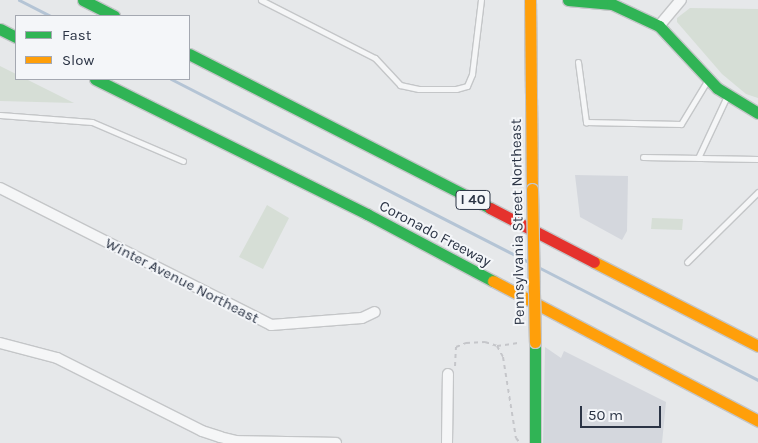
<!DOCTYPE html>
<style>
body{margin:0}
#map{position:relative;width:758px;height:443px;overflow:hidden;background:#e6e8ea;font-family:Karla,sans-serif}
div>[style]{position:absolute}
.built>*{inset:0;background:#d4d7dd}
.green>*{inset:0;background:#d6ded6}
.stream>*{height:3px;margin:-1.5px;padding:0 1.5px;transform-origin:1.5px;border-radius:1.5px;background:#b4c4d5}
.path>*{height:2px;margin-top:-1px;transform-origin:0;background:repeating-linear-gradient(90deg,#c5c6ca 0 4px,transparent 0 8px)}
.roads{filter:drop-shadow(1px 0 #c4c6c8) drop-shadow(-1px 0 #c4c6c8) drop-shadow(0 1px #c4c6c8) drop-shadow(0 -1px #c4c6c8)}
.lane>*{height:5px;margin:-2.5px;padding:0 2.5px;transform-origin:2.5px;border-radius:2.5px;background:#f5f6f7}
.street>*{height:10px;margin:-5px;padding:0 5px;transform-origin:5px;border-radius:5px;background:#f5f6f7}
.fast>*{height:11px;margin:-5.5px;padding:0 5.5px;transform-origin:5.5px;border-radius:5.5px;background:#30b455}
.slow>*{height:11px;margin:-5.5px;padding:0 5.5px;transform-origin:5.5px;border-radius:5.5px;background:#ff9f0a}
.jam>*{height:11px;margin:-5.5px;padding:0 5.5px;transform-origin:5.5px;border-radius:5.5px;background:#e5322d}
.bridges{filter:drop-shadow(1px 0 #c4c6c8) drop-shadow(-1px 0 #c4c6c8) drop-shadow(0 1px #c4c6c8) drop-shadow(0 -1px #c4c6c8)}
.slow-bridge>*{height:11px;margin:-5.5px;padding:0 5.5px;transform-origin:5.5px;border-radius:5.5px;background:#ff9f0a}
span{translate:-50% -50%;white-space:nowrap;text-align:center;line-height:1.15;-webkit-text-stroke:4px #f4f6f9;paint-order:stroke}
.shield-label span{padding:1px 4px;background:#f4f6f9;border:1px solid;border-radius:4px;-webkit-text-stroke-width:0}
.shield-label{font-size:14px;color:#2b3445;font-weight:700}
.street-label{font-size:15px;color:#2b3445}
.legend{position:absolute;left:15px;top:15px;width:175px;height:65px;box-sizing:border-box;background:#f4f6f9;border:1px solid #a4a8b1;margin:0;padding:6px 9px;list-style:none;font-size:15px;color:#2b3445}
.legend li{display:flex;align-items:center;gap:10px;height:25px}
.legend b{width:25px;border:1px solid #a4a8b1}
.scale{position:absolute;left:580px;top:406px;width:81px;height:22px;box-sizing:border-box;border:2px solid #2b3445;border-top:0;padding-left:6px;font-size:15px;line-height:18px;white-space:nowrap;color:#2b3445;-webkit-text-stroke:4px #f4f6f9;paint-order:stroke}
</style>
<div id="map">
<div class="built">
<i style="clip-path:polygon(575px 175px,628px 176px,627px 231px,622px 240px,580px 217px)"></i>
<i style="clip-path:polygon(545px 347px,561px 358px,564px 351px,666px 402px,662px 443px,543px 443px)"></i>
</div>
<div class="green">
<i style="clip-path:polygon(690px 8px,758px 9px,758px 98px,746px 94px,722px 74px,677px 22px,677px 18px)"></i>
<i style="clip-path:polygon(0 66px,16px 74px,16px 79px,26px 79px,74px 103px,0 101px)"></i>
<i style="clip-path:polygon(267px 205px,289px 218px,263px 269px,239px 257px)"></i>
<i style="clip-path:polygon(652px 218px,683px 219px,682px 230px,651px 229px)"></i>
</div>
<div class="stream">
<i style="left:19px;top:0;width:35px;rotate:27deg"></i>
<i style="left:171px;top:79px;width:401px;rotate:27.1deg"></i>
<i style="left:538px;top:267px;width:247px;rotate:27.2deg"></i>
</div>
<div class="path">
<i style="left:497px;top:346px;width:21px;rotate:-8deg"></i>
<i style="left:455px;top:366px;width:19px;rotate:-87deg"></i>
<i style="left:456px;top:347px;width:11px;rotate:-22deg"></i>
<i style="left:466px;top:343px;width:19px;rotate:-3deg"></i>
<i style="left:485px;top:342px;width:13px;rotate:18deg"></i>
<i style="left:497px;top:346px;width:13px;rotate:61deg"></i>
<i style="left:503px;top:357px;width:82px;rotate:80.9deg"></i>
<i style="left:516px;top:438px;width:6px;rotate:51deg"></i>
</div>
<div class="roads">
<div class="lane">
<i style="left:261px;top:0;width:128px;rotate:27deg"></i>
<i style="left:375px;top:58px;width:37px;rotate:47deg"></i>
<i style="left:400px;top:85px;width:19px;rotate:12deg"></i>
<i style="left:419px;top:89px;width:37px"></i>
<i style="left:456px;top:89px;width:11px;rotate:-15deg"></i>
<i style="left:467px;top:86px;width:13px;rotate:-67deg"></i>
<i style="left:472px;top:74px;width:75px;rotate:-83.1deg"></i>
<i style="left:578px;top:62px;width:61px;rotate:82.4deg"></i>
<i style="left:586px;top:122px;width:95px;rotate:1.2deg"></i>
<i style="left:681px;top:124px;width:50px;rotate:-58.8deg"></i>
<i style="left:0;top:115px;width:92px;rotate:4.4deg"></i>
<i style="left:92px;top:122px;width:99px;rotate:23.2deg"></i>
<i style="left:643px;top:157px;width:115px;rotate:1deg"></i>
<i style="left:698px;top:158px;width:68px;rotate:-64.9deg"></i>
<i style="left:687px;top:262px;width:100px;rotate:-44.6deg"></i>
</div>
<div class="street">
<i style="left:659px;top:26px;width:34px;rotate:-50deg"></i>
<i style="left:0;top:188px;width:304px;rotate:26.8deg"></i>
<i style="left:271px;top:325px;width:91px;rotate:-4.4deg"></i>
<i style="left:362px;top:318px;width:14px;rotate:-25deg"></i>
<i style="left:0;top:343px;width:59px;rotate:14.7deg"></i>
<i style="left:57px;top:358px;width:162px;rotate:26.7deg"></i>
<i style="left:202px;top:431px;width:19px;rotate:18deg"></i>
<i style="left:220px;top:437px;width:16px;rotate:14deg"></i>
<i style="left:236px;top:441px;width:100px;rotate:1.1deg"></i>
<i style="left:447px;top:443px;width:69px;rotate:-89.2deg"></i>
</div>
<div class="fast">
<i style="left:83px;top:0;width:35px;rotate:27deg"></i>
<i style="left:568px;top:0;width:44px;rotate:5.2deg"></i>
<i style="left:612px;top:4px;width:52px;rotate:25.1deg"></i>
<i style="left:659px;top:26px;width:85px;rotate:46.9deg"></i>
<i style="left:717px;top:88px;width:48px;rotate:31.4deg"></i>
<i style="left:0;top:29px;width:18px;rotate:27deg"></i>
<i style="left:189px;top:54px;width:338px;rotate:27.1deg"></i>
<i style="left:95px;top:79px;width:304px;rotate:26.4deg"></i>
<i style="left:367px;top:214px;width:143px;rotate:28deg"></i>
<i style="left:535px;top:342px;width:101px;rotate:90deg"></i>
</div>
<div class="slow">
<i style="left:530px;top:0;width:189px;rotate:89.4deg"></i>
<i style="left:594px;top:262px;width:184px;rotate:27.1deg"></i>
<i style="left:493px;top:281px;width:300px;rotate:27.8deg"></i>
</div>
<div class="jam">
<i style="left:490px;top:208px;width:117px;rotate:27.4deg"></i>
</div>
</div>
<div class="bridges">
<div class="slow-bridge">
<i style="left:532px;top:189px;width:153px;rotate:88.9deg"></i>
</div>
</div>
<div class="shield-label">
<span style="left:473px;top:200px">I 40</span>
</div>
<div class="street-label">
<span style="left:518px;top:222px;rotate:-91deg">Pennsylvania Street Northeast</span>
<span style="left:435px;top:234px;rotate:28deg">Coronado Freeway</span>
<span style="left:182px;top:281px;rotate:27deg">Winter Avenue Northeast</span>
</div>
<ul class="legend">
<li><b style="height:6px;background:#30b455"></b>Fast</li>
<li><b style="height:6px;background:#ff9f0a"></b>Slow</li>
</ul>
<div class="scale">50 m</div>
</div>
